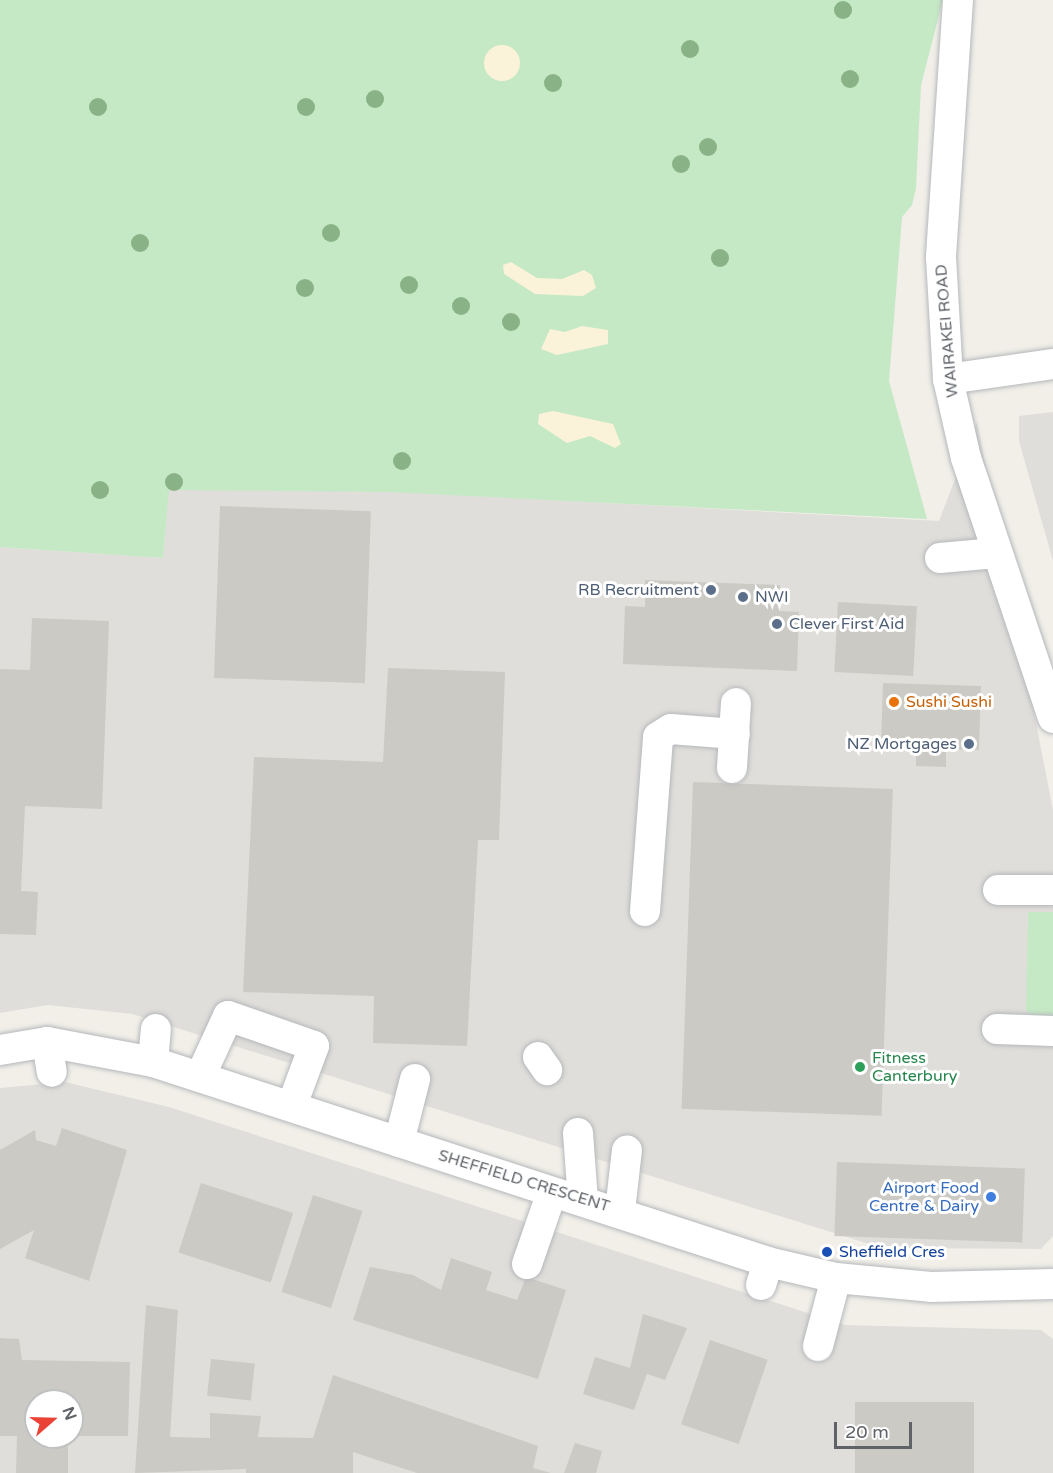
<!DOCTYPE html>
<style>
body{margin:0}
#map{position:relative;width:1053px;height:1473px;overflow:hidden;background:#f1efe8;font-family:"Varela Round",sans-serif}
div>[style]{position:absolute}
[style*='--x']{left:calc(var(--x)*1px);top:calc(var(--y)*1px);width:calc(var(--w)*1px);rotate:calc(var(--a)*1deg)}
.industrial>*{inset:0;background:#e0deda}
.green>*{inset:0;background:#c5e8c5}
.sand>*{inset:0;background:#fbf3d9}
.round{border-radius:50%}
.building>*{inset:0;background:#cccac5;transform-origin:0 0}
.roads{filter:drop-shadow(0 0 2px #b5b8bc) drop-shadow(0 0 2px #b5b8bc)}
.minor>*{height:30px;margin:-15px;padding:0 15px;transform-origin:15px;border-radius:15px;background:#fff}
.trees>*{width:18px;height:18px;margin:-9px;border-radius:50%;background:#89b387}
.dots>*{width:16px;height:16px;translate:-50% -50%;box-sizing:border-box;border:3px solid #fff;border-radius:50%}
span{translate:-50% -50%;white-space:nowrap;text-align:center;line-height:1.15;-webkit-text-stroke:6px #fff;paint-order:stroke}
.street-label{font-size:16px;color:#5f6368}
.service-label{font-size:16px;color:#4e5e75}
.right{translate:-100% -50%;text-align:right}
.left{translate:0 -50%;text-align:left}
.food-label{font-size:16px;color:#c56008}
.leisure-label{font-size:16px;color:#27864d}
.shop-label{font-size:16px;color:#366cbe}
.transit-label{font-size:16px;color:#164399}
.north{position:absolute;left:24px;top:1389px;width:60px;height:60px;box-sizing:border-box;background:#fff;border:2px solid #bfc1c3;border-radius:50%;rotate:70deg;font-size:16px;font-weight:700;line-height:24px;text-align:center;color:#5f6368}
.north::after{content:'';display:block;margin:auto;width:21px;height:27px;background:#ea4335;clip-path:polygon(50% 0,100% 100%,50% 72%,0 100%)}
.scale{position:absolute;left:834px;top:1422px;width:78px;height:27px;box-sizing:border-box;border:3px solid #5f6368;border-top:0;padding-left:8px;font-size:18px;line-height:21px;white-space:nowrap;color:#5f6368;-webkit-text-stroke:4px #fff;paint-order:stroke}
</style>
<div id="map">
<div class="industrial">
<i style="clip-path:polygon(1053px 412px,1053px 561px,1019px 441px,1019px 416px)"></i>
<i style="clip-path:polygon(977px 422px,1053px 810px,1053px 1236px,1041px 1249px,882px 1248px,132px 1014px,48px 1005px,0 1013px,0 547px,163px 558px,168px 489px,405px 492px,939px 521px)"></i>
<i style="clip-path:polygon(evenodd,65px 1082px,169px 1107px,845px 1325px,1041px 1330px,1053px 1339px,1053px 1473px,0 1473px,0 1088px,65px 1082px,36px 1401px,72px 1401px,72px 1437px,36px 1437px,36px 1401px)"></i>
</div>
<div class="green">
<i style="clip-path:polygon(0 0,943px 0,921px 85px,916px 188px,912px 205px,902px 217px,889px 381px,927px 519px,389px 492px,169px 490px,163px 558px,0 547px)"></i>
<i style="clip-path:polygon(1028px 912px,1053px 912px,1053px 1016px,1034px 1016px,1026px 1011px)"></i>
</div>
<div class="sand">
<i class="round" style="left:484px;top:45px;width:36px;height:36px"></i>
<i style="clip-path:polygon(511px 262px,537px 278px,562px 279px,584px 270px,592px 275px,596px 288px,583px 296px,535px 294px,504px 274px,503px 265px)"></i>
<i style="clip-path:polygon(582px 326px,608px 330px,608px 344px,557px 355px,541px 349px,550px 329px,565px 332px)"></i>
<i style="clip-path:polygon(553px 411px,613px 424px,621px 444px,615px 448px,590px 436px,567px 443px,538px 424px,539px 414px)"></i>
</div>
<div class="building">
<i style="left:220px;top:506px;width:151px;height:172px;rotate:2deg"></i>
<i style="clip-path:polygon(645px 580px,780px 585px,779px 611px,799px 612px,797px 671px,623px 664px,625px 606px,645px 607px)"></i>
<i style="left:838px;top:602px;width:79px;height:70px;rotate:3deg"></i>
<i style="clip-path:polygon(32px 618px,109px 621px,102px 809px,25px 806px,21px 891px,38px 892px,36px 935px,0 934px,0 669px,30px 670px)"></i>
<i style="clip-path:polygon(388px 668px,505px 672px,499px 840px,478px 840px,467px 1046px,373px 1043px,374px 996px,243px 992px,254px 757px,383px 762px)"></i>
<i style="clip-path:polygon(883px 683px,981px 686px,979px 750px,946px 749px,946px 767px,916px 766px,916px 748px,881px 747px)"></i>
<i style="left:693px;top:782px;width:200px;height:327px;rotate:2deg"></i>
<i style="clip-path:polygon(62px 1128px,127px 1150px,89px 1281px,25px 1258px,34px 1230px,0 1249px,0 1150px,35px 1130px,36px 1140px,56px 1146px)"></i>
<i style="left:837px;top:1162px;width:188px;height:74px;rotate:2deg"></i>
<i style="left:201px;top:1183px;width:97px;height:73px;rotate:18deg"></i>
<i style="left:313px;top:1195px;width:52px;height:102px;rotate:18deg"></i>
<i style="clip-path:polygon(451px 1258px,492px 1272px,486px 1290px,517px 1300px,526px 1277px,566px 1290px,538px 1379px,353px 1320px,370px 1267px,413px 1275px,441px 1290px)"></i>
<i style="clip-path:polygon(146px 1305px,178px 1310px,170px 1437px,210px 1438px,210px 1413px,261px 1416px,258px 1437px,313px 1438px,333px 1375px,538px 1446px,533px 1468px,551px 1473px,417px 1473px,353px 1452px,353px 1473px,246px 1473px,246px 1469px,135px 1473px)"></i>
<i style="clip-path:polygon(643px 1314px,687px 1328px,665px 1380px,647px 1374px,634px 1410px,583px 1394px,595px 1357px,630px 1368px)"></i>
<i style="clip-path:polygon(0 1338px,19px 1339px,22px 1360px,130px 1362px,128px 1436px,72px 1436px,72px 1401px,36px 1401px,36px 1437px,68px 1437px,68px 1473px,16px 1473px,17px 1436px,0 1436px)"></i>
<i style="left:710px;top:1340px;width:61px;height:89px;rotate:19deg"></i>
<i style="left:211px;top:1359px;width:44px;height:37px;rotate:6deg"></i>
<i style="left:855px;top:1402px;width:119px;height:71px"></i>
<i style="clip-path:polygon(575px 1443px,602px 1451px,596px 1473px,564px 1473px)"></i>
</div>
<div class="roads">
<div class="minor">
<i style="--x:958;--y:0;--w:258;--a:93.8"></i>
<i style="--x:941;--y:257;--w:122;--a:86.7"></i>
<i style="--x:948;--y:379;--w:81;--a:77.2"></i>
<i style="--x:966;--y:458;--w:274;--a:71.5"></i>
<i style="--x:948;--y:379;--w:106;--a:-8.1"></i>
<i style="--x:940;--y:558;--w:56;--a:-5.1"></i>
<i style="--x:732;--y:768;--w:65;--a:-86.5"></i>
<i style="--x:998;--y:890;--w:55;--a:0"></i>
<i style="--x:645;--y:911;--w:174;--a:-85.7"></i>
<i style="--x:658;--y:737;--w:15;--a:-32"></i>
<i style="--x:671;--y:729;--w:64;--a:4.5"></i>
<i style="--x:997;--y:1029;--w:56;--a:2"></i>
<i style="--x:47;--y:1042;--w:30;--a:81"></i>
<i style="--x:0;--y:1050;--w:48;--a:-9.7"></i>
<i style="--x:47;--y:1042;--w:108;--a:10.7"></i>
<i style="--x:153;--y:1062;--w:647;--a:18.01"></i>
<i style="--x:768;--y:1262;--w:70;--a:13.2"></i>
<i style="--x:836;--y:1278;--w:95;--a:5.4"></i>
<i style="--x:931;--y:1287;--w:122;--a:-1.4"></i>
<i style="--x:538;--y:1057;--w:16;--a:55"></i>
<i style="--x:153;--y:1062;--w:33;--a:-85"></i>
<i style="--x:200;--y:1077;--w:67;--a:-65.3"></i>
<i style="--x:228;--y:1016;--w:91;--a:19.2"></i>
<i style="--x:314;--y:1046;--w:63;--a:110.4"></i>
<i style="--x:578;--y:1133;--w:68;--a:85.8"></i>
<i style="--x:399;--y:1142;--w:65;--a:-75.7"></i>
<i style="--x:620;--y:1211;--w:61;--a:-83.5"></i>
<i style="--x:527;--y:1264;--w:76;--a:-70.9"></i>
<i style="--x:761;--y:1285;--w:24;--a:-73"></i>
<i style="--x:818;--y:1346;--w:70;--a:-75.2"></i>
</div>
</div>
<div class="trees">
<i style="left:843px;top:10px"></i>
<i style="left:690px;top:49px"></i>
<i style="left:850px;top:79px"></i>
<i style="left:553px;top:83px"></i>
<i style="left:375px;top:99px"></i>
<i style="left:98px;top:107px"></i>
<i style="left:306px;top:107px"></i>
<i style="left:708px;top:147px"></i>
<i style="left:681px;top:164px"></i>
<i style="left:331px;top:233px"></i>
<i style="left:140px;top:243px"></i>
<i style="left:720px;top:258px"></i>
<i style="left:409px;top:285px"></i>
<i style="left:305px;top:288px"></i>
<i style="left:461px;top:306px"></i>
<i style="left:511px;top:322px"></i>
<i style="left:402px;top:461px"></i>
<i style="left:174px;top:482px"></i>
<i style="left:100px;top:490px"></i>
</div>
<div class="dots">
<i style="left:711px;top:590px;background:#5c6f8a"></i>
<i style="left:743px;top:597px;background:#5c6f8a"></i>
<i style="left:777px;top:624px;background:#5c6f8a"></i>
<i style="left:894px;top:702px;background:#e8710a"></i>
<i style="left:969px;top:744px;background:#5c6f8a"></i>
<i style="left:860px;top:1067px;background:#2e9e5b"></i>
<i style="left:991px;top:1197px;background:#3f7fe0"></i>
<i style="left:827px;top:1252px;background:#1a4fb4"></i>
</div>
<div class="street-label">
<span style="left:947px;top:331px;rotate:-95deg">WAIRAKEI ROAD</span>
<span style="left:524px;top:1181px;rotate:17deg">SHEFFIELD CRESCENT</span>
</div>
<div class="service-label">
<span class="right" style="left:699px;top:590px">RB Recruitment</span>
<span class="left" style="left:755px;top:597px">NWI</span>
<span class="left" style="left:789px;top:624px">Clever First Aid</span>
<span class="right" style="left:957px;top:744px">NZ Mortgages</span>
</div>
<div class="food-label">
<span class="left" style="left:906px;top:702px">Sushi Sushi</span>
</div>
<div class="leisure-label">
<span class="left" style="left:872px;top:1067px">Fitness<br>Canterbury</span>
</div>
<div class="shop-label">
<span class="right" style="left:979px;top:1197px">Airport Food<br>Centre &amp; Dairy</span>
</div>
<div class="transit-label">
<span class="left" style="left:839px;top:1252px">Sheffield Cres</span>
</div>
<div class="north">N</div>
<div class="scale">20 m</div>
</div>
